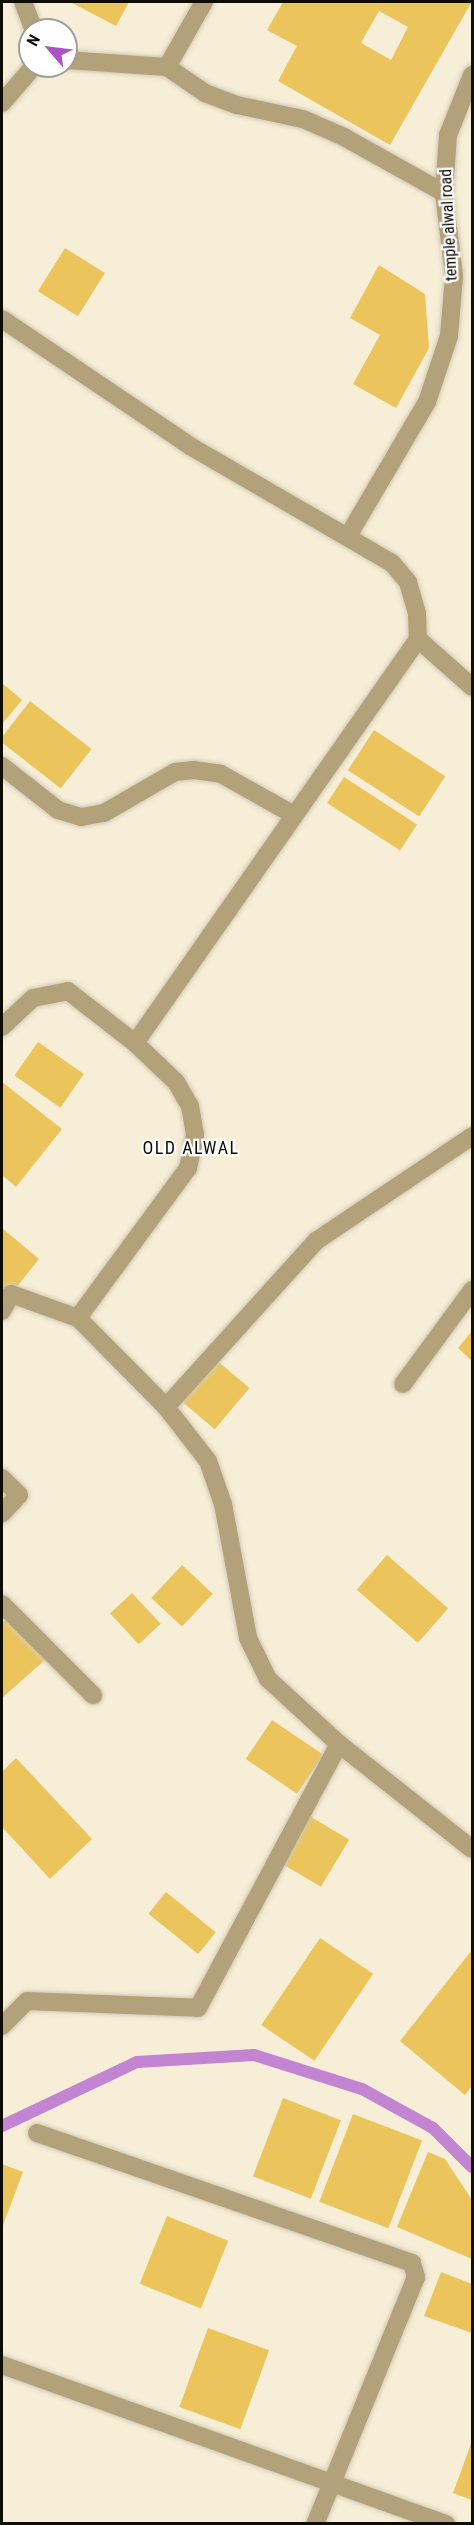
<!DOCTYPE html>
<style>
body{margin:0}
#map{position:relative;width:474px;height:2525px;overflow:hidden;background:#f7eed7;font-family:"Roboto Condensed",sans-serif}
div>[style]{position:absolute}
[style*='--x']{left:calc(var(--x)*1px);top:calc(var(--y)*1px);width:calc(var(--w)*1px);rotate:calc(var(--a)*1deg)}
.stream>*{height:12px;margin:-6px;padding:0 6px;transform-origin:6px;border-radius:6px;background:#c384d2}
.building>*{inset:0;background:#ebc45c;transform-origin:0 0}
.roads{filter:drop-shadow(0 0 2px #d2cab5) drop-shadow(0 0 2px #d2cab5)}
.street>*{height:18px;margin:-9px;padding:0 9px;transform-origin:9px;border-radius:9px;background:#b2a179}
span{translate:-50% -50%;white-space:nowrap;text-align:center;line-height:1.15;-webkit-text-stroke:4.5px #fff;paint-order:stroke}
.street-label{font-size:16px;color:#0f0c05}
.neighbourhood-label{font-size:18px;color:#0f0c05;letter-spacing:1.5px}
.frame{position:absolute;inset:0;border:3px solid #0f0c05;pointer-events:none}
.north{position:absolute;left:18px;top:18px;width:60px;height:60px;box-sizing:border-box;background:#fff;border:2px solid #9f9e9b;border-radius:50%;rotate:298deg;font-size:16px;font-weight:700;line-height:24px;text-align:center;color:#0f0c05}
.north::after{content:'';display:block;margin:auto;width:21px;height:27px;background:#ab54c1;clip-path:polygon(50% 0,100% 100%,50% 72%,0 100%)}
</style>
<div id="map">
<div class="stream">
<i style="--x:2;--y:2126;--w:149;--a:-25.4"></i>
<i style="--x:137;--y:2062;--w:117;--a:-3.4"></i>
<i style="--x:254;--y:2055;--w:113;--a:17.5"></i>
<i style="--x:362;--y:2089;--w:81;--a:28.8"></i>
<i style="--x:433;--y:2128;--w:55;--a:45"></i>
</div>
<div class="building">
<i style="clip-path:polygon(70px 2px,129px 2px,116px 26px)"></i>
<i style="clip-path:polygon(evenodd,283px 2px,469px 2px,471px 3px,390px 145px,278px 81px,297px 46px,267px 30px,283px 2px,379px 11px,408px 27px,391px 60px,361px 43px,379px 11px)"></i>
<i style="left:65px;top:248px;width:47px;height:51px;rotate:32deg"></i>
<i style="clip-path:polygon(379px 265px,425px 294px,429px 348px,396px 408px,353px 384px,380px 335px,350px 318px)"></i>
<i style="clip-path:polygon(2px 683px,22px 700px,2px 724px)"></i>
<i style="left:30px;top:701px;width:78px;height:50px;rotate:38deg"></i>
<i style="left:374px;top:730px;width:85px;height:48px;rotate:33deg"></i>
<i style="left:344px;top:777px;width:87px;height:31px;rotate:33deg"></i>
<i style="left:38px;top:1042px;width:56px;height:41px;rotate:35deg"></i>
<i style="clip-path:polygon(2px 1082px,62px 1129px,16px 1187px,2px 1175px)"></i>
<i style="clip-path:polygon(2px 1228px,39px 1259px,2px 1305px)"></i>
<i style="clip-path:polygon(472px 1331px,472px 1361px,458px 1348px)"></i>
<i style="left:215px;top:1359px;width:45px;height:54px;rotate:40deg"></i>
<i style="left:387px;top:1555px;width:81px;height:46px;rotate:41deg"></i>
<i style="left:182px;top:1565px;width:42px;height:45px;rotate:43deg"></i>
<i style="left:132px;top:1593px;width:42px;height:30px;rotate:47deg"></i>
<i style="clip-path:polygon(9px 1616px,46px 1659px,2px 1698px,2px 1623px)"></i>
<i style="left:272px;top:1720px;width:62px;height:47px;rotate:34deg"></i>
<i style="clip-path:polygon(16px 1758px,92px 1839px,50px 1879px,2px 1827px,2px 1772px)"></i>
<i style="left:308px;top:1815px;width:48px;height:55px;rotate:31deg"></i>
<i style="left:166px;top:1892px;width:64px;height:28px;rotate:39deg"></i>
<i style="left:320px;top:1938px;width:64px;height:105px;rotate:34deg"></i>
<i style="clip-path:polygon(472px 1950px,472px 2086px,465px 2095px,400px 2041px)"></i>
<i style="left:283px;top:2098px;width:62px;height:84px;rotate:21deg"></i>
<i style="left:353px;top:2114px;width:74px;height:94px;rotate:21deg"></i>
<i style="clip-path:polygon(428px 2152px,445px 2159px,472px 2200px,472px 2259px,397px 2227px)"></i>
<i style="clip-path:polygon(2px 2164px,23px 2172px,2px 2228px)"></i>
<i style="left:167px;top:2216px;width:66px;height:73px;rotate:22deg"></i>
<i style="clip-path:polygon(441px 2272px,472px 2284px,472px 2333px,424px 2316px)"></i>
<i style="left:208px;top:2328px;width:65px;height:84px;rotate:20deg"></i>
<i style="clip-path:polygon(472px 2441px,472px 2500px,453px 2493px)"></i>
</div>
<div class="roads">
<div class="street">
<i style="--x:23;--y:2;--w:30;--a:69"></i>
<i style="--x:66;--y:60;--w:101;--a:4"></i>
<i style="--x:167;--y:67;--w:46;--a:34.4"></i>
<i style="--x:205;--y:93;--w:34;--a:21"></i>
<i style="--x:237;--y:105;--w:67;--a:12"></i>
<i style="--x:303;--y:119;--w:45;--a:23.7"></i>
<i style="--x:344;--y:137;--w:115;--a:29.2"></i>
<i style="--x:167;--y:67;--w:75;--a:-60.4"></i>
<i style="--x:2;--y:103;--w:49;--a:-49.1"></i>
<i style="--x:2;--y:319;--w:227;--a:34"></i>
<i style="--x:190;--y:446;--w:233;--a:30.1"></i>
<i style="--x:392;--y:563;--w:25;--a:50"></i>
<i style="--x:408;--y:582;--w:33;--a:74"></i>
<i style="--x:417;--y:614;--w:25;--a:88"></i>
<i style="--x:418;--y:639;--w:493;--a:125"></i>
<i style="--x:348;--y:536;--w:156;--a:-59.5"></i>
<i style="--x:427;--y:402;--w:70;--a:-71.6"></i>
<i style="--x:449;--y:336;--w:60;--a:-85.2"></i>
<i style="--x:454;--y:276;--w:84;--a:-96.9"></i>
<i style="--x:444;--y:193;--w:58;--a:-86.1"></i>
<i style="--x:448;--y:135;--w:65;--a:-68.2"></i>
<i style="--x:418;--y:639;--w:72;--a:41.6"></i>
<i style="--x:2;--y:766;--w:71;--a:38.2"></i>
<i style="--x:58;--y:810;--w:24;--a:17"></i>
<i style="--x:81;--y:817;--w:23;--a:-10"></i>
<i style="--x:104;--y:813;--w:82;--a:-30"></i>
<i style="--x:175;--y:772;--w:19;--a:-6"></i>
<i style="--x:194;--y:770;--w:27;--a:8"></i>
<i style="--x:221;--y:774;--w:84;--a:29.3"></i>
<i style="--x:2;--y:1027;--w:42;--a:-43.1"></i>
<i style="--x:33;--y:998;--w:36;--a:-11"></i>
<i style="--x:68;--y:991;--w:85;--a:37.8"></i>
<i style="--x:135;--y:1043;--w:57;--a:43.6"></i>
<i style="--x:176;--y:1082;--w:28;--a:60"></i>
<i style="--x:190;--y:1106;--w:29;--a:80"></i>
<i style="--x:195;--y:1135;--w:34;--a:102"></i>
<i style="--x:188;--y:1168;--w:186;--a:126.3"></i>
<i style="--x:78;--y:1318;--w:125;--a:45.3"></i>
<i style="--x:166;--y:1407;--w:68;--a:52.1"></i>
<i style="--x:208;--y:1461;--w:46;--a:70.8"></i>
<i style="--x:223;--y:1504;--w:136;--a:79.4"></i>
<i style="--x:248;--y:1638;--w:46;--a:64"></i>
<i style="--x:268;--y:1679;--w:96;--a:42.5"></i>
<i style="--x:339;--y:1744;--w:169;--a:38.3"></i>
<i style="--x:2;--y:1311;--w:19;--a:-62"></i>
<i style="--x:11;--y:1294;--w:71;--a:19.7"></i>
<i style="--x:403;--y:1384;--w:117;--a:-53.7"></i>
<i style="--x:166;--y:1407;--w:224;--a:-47.9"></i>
<i style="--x:316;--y:1241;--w:188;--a:-33.9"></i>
<i style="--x:2;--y:1478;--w:24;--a:45"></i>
<i style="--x:19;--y:1495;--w:25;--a:133"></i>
<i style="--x:2;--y:1604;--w:129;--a:45"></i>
<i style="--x:2;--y:2026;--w:35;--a:-45"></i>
<i style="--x:27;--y:2001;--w:171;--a:2.3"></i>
<i style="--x:198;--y:2008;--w:299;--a:-61.9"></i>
<i style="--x:37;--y:2133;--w:397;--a:19.1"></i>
<i style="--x:412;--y:2263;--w:15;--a:74"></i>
<i style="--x:416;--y:2277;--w:267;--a:112.2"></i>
<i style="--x:2;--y:2365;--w:472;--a:19.7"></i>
</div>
</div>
<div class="street-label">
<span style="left:449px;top:225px;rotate:-93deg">temple alwal road</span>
</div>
<div class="neighbourhood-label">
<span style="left:191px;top:1148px">OLD ALWAL</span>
</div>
<div class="frame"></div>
<div class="north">N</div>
</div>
